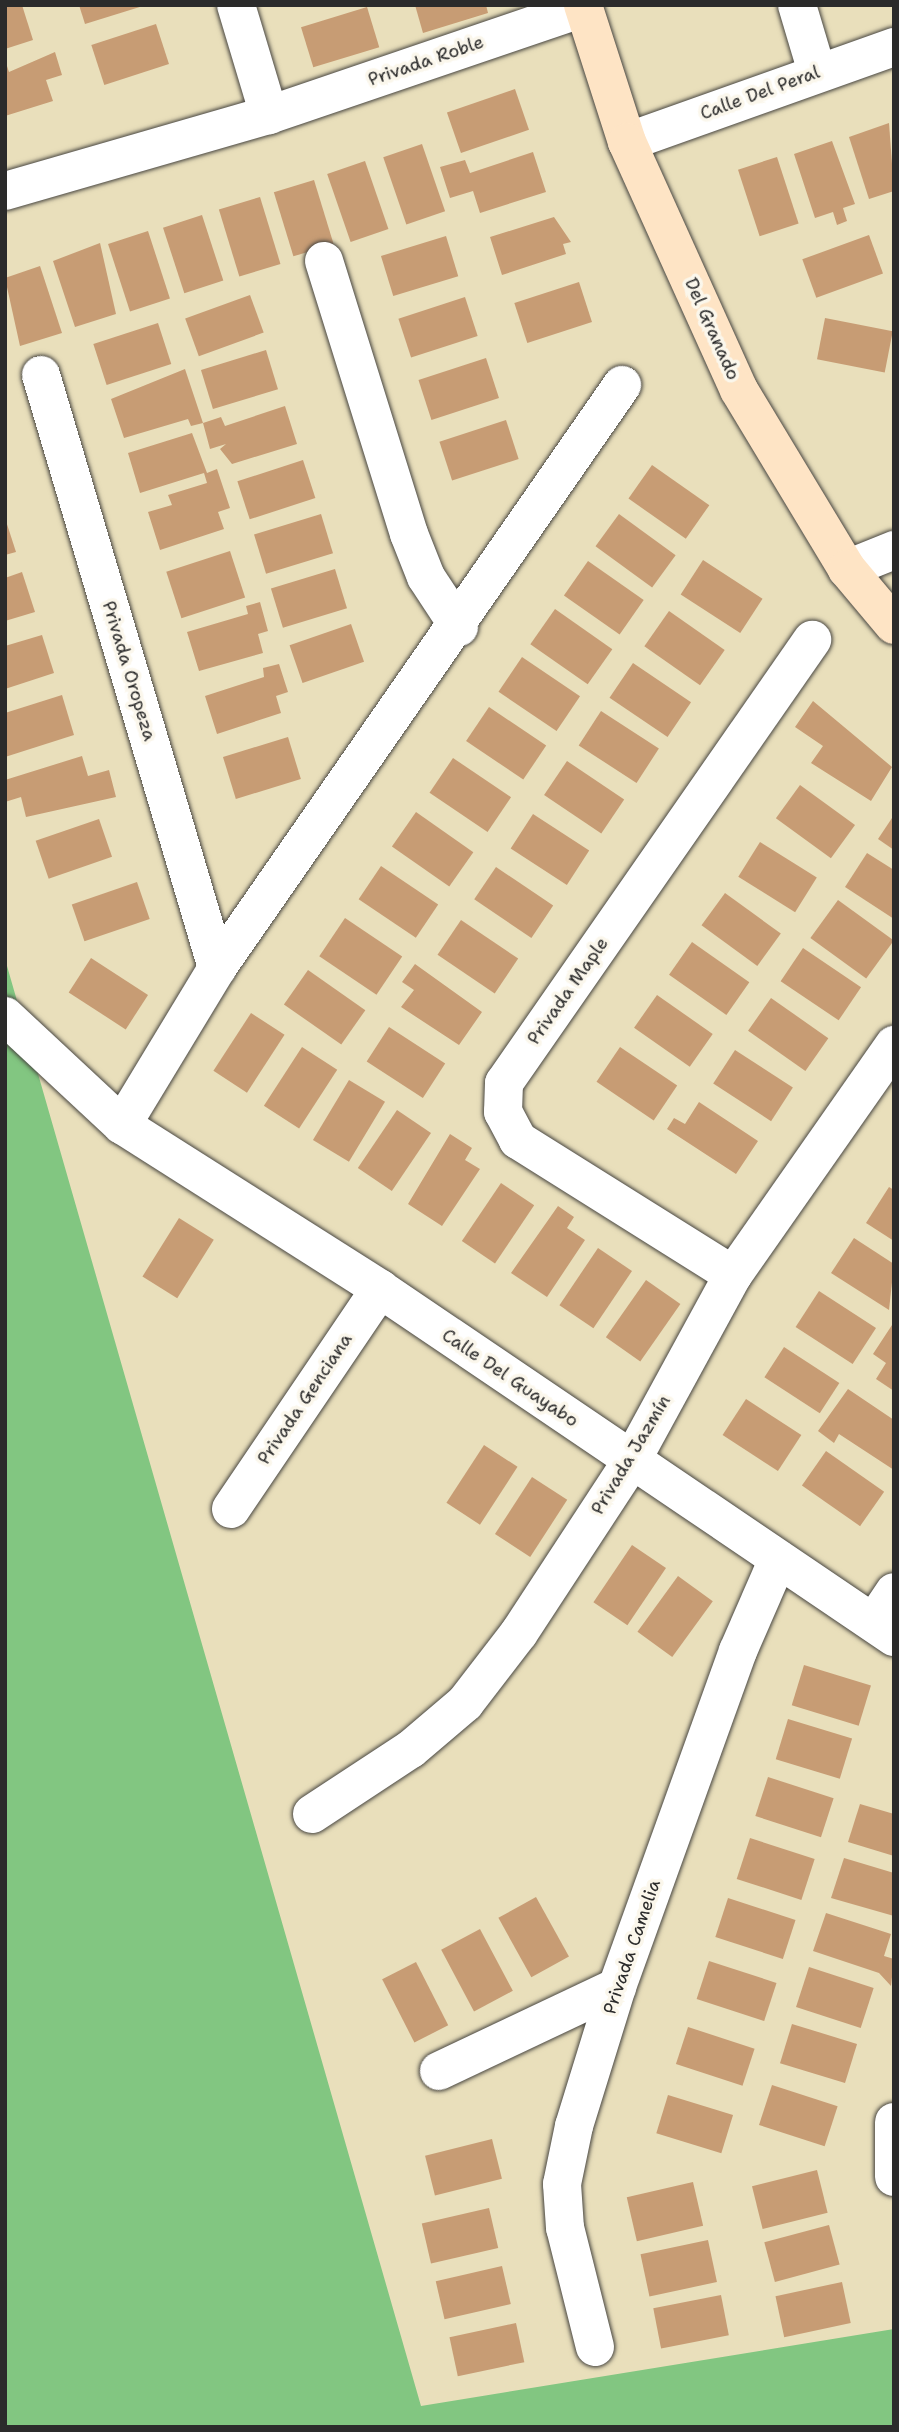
<!DOCTYPE html>
<meta charset="utf-8">
<style>
body{margin:0}
#map{position:relative;width:899px;height:2432px;overflow:hidden;background:#e9dfbb;font-family:"Shantell Sans",sans-serif}
div>[style]{position:absolute}
[style*='--x']{left:calc(var(--x)*1px);top:calc(var(--y)*1px);width:calc(var(--w)*1px);rotate:calc(var(--a)*1deg)}
.green>*{inset:0;background:#82c681}
.building>*{inset:0;background:#c79c74;transform-origin:0 0}
.roads{filter:drop-shadow(0 0 2px #484641) drop-shadow(0 0 2px #484641)}
.minor>*{height:38px;margin:-19px;padding:0 19px;transform-origin:19px;border-radius:19px;background:#fff}
.tertiary>*{height:38px;margin:-19px;padding:0 19px;transform-origin:19px;border-radius:19px;background:#fff}
.secondary>*{height:38px;margin:-19px;padding:0 19px;transform-origin:19px;border-radius:19px;background:#fee4c5}
span{translate:-50% -50%;white-space:nowrap;text-align:center;line-height:1.15;-webkit-text-stroke:7px #fbf7ec;paint-order:stroke}
.street-label{font-size:18px;color:#2b2b2b}
.frame{position:absolute;inset:0;border:7px solid #2b2b2b;pointer-events:none}
</style>
<div id="map">
<div class="green">
<i style="clip-path:polygon(5px 959px,421px 2406px,894px 2329px,894px 2427px,5px 2427px)"></i>
</div>
<div class="building">
<i style="clip-path:polygon(22px 5px,33px 40px,5px 49px,5px 6px)"></i>
<i style="clip-path:polygon(79px 5px,142px 5px,143px 6px,85px 24px)"></i>
<i style="clip-path:polygon(415px 5px,486px 5px,488px 13px,423px 33px)"></i>
<i style="left:367px;top:7px;width:42px;height:69px;rotate:73deg"></i>
<i style="left:156px;top:24px;width:42px;height:68px;rotate:72deg"></i>
<i style="clip-path:polygon(55px 52px,62px 75px,46px 80px,53px 101px,5px 116px,5px 60px,9px 72px)"></i>
<i style="left:515px;top:89px;width:43px;height:72px;rotate:71deg"></i>
<i style="clip-path:polygon(889px 123px,894px 191px,869px 199px,849px 137px)"></i>
<i style="clip-path:polygon(832px 141px,855px 204px,843px 208px,847px 221px,837px 225px,833px 212px,815px 218px,794px 154px)"></i>
<i style="left:422px;top:144px;width:71px;height:41px;rotate:71deg"></i>
<i style="clip-path:polygon(533px 152px,546px 192px,480px 213px,473px 191px,450px 198px,440px 167px,465px 160px,470px 173px)"></i>
<i style="left:777px;top:157px;width:70px;height:41px;rotate:72deg"></i>
<i style="left:365px;top:161px;width:72px;height:40px;rotate:71deg"></i>
<i style="left:314px;top:180px;width:67px;height:42px;rotate:73deg"></i>
<i style="left:260px;top:197px;width:70px;height:43px;rotate:73deg"></i>
<i style="left:202px;top:215px;width:69px;height:41px;rotate:72deg"></i>
<i style="clip-path:polygon(554px 217px,571px 242px,563px 244px,566px 254px,502px 275px,490px 237px)"></i>
<i style="left:148px;top:231px;width:71px;height:42px;rotate:72deg"></i>
<i style="left:869px;top:235px;width:41px;height:71px;rotate:70deg"></i>
<i style="left:446px;top:236px;width:42px;height:68px;rotate:73deg"></i>
<i style="clip-path:polygon(100px 243px,116px 314px,75px 327px,53px 261px)"></i>
<i style="clip-path:polygon(40px 266px,62px 333px,20px 346px,5px 278px)"></i>
<i style="left:579px;top:282px;width:42px;height:68px;rotate:72deg"></i>
<i style="left:250px;top:295px;width:40px;height:69px;rotate:70deg"></i>
<i style="left:465px;top:297px;width:41px;height:70px;rotate:72deg"></i>
<i style="left:825px;top:318px;width:69px;height:42px;rotate:11deg"></i>
<i style="left:158px;top:323px;width:43px;height:68px;rotate:72deg"></i>
<i style="left:266px;top:350px;width:41px;height:68px;rotate:73deg"></i>
<i style="left:486px;top:358px;width:42px;height:71px;rotate:72deg"></i>
<i style="clip-path:polygon(185px 369px,203px 423px,191px 426px,188px 419px,124px 438px,111px 399px)"></i>
<i style="clip-path:polygon(285px 406px,297px 444px,232px 464px,220px 449px,226px 444px,210px 449px,203px 423px,221px 417px,225px 426px)"></i>
<i style="left:506px;top:420px;width:41px;height:70px;rotate:72deg"></i>
<i style="clip-path:polygon(192px 433px,207px 473px,217px 469px,230px 508px,218px 512px,224px 529px,160px 550px,148px 512px,172px 505px,168px 495px,207px 483px,204px 473px,140px 493px,128px 453px)"></i>
<i style="left:303px;top:460px;width:40px;height:69px;rotate:72deg"></i>
<i style="left:652px;top:465px;width:70px;height:41px;rotate:35deg"></i>
<i style="left:321px;top:514px;width:41px;height:70px;rotate:73deg"></i>
<i style="left:619px;top:514px;width:70px;height:40px;rotate:36deg"></i>
<i style="clip-path:polygon(5px 518px,16px 552px,5px 555px)"></i>
<i style="left:230px;top:551px;width:49px;height:67px;rotate:72deg"></i>
<i style="left:703px;top:560px;width:71px;height:41px;rotate:33deg"></i>
<i style="left:588px;top:561px;width:68px;height:42px;rotate:35deg"></i>
<i style="left:335px;top:569px;width:41px;height:67px;rotate:73deg"></i>
<i style="clip-path:polygon(22px 572px,35px 612px,5px 621px,5px 578px)"></i>
<i style="clip-path:polygon(260px 602px,268px 631px,258px 634px,263px 653px,199px 671px,187px 632px,248px 614px,246px 606px)"></i>
<i style="left:555px;top:609px;width:70px;height:43px;rotate:35deg"></i>
<i style="left:669px;top:611px;width:68px;height:43px;rotate:35deg"></i>
<i style="left:351px;top:624px;width:40px;height:65px;rotate:71deg"></i>
<i style="clip-path:polygon(42px 635px,54px 673px,5px 689px,5px 646px)"></i>
<i style="left:522px;top:657px;width:70px;height:42px;rotate:34deg"></i>
<i style="left:633px;top:663px;width:70px;height:42px;rotate:34deg"></i>
<i style="clip-path:polygon(279px 664px,288px 692px,276px 696px,281px 713px,217px 734px,205px 696px,264px 677px,263px 668px)"></i>
<i style="clip-path:polygon(62px 695px,74px 735px,5px 757px,5px 713px)"></i>
<i style="clip-path:polygon(813px 701px,892px 767px,871px 801px,811px 763px,823px 746px,795px 727px)"></i>
<i style="left:489px;top:707px;width:69px;height:41px;rotate:34deg"></i>
<i style="left:601px;top:711px;width:69px;height:41px;rotate:33deg"></i>
<i style="left:288px;top:737px;width:44px;height:68px;rotate:73deg"></i>
<i style="clip-path:polygon(82px 756px,88px 776px,109px 770px,116px 797px,26px 817px,21px 797px,5px 802px,5px 780px)"></i>
<i style="left:453px;top:758px;width:70px;height:42px;rotate:34deg"></i>
<i style="left:567px;top:761px;width:69px;height:41px;rotate:34deg"></i>
<i style="left:800px;top:785px;width:68px;height:41px;rotate:36deg"></i>
<i style="left:416px;top:812px;width:70px;height:42px;rotate:35deg"></i>
<i style="left:533px;top:814px;width:67px;height:41px;rotate:33deg"></i>
<i style="clip-path:polygon(894px 815px,894px 850px,878px 839px)"></i>
<i style="left:99px;top:819px;width:40px;height:67px;rotate:71deg"></i>
<i style="left:760px;top:842px;width:67px;height:41px;rotate:32deg"></i>
<i style="clip-path:polygon(867px 853px,894px 870px,894px 919px,845px 887px)"></i>
<i style="left:381px;top:866px;width:69px;height:40px;rotate:34deg"></i>
<i style="left:496px;top:867px;width:69px;height:39px;rotate:34deg"></i>
<i style="left:137px;top:882px;width:39px;height:69px;rotate:71deg"></i>
<i style="left:725px;top:893px;width:69px;height:40px;rotate:36deg"></i>
<i style="left:838px;top:900px;width:69px;height:47px;rotate:36deg"></i>
<i style="left:345px;top:918px;width:69px;height:46px;rotate:34deg"></i>
<i style="left:461px;top:920px;width:69px;height:42px;rotate:34deg"></i>
<i style="left:692px;top:942px;width:70px;height:40px;rotate:35deg"></i>
<i style="left:803px;top:948px;width:70px;height:40px;rotate:34deg"></i>
<i style="left:91px;top:958px;width:68px;height:41px;rotate:33deg"></i>
<i style="clip-path:polygon(415px 964px,482px 1012px,459px 1045px,401px 1007px,414px 990px,402px 982px)"></i>
<i style="left:308px;top:970px;width:70px;height:42px;rotate:35deg"></i>
<i style="left:657px;top:995px;width:68px;height:40px;rotate:35deg"></i>
<i style="left:771px;top:998px;width:70px;height:40px;rotate:35deg"></i>
<i style="left:251px;top:1013px;width:40px;height:69px;rotate:33deg"></i>
<i style="left:389px;top:1027px;width:67px;height:41px;rotate:33deg"></i>
<i style="left:302px;top:1047px;width:42px;height:70px;rotate:33deg"></i>
<i style="left:620px;top:1047px;width:69px;height:42px;rotate:34deg"></i>
<i style="left:735px;top:1050px;width:69px;height:40px;rotate:33deg"></i>
<i style="left:349px;top:1080px;width:42px;height:70px;rotate:31deg"></i>
<i style="clip-path:polygon(699px 1102px,758px 1141px,736px 1174px,667px 1129px,674px 1118px,685px 1124px)"></i>
<i style="left:397px;top:1110px;width:41px;height:70px;rotate:34deg"></i>
<i style="clip-path:polygon(450px 1134px,472px 1148px,465px 1160px,480px 1169px,442px 1226px,408px 1204px)"></i>
<i style="left:501px;top:1183px;width:40px;height:70px;rotate:34deg"></i>
<i style="clip-path:polygon(889px 1187px,894px 1190px,894px 1241px,866px 1223px)"></i>
<i style="clip-path:polygon(558px 1206px,574px 1217px,567px 1228px,585px 1240px,547px 1297px,511px 1273px)"></i>
<i style="left:179px;top:1218px;width:41px;height:69px;rotate:32deg"></i>
<i style="clip-path:polygon(854px 1238px,894px 1264px,889px 1310px,831px 1273px)"></i>
<i style="left:598px;top:1248px;width:41px;height:69px;rotate:34deg"></i>
<i style="left:646px;top:1280px;width:42px;height:70px;rotate:35deg"></i>
<i style="left:819px;top:1291px;width:68px;height:43px;rotate:33deg"></i>
<i style="clip-path:polygon(892px 1325px,894px 1326px,894px 1391px,876px 1379px,886px 1363px,873px 1354px)"></i>
<i style="left:784px;top:1347px;width:66px;height:36px;rotate:33deg"></i>
<i style="clip-path:polygon(848px 1389px,894px 1420px,894px 1470px,839px 1434px,834px 1443px,818px 1431px)"></i>
<i style="left:746px;top:1399px;width:66px;height:43px;rotate:33deg"></i>
<i style="left:484px;top:1445px;width:40px;height:69px;rotate:33deg"></i>
<i style="left:826px;top:1451px;width:71px;height:42px;rotate:35deg"></i>
<i style="left:532px;top:1477px;width:42px;height:68px;rotate:33deg"></i>
<i style="left:632px;top:1545px;width:41px;height:69px;rotate:34deg"></i>
<i style="left:678px;top:1576px;width:43px;height:69px;rotate:36deg"></i>
<i style="left:804px;top:1665px;width:70px;height:42px;rotate:17deg"></i>
<i style="left:788px;top:1719px;width:67px;height:42px;rotate:17deg"></i>
<i style="left:768px;top:1777px;width:69px;height:41px;rotate:18deg"></i>
<i style="clip-path:polygon(860px 1804px,894px 1814px,894px 1856px,848px 1842px)"></i>
<i style="left:750px;top:1838px;width:68px;height:43px;rotate:18deg"></i>
<i style="clip-path:polygon(844px 1858px,894px 1873px,894px 1916px,831px 1898px)"></i>
<i style="left:536px;top:1897px;width:68px;height:43px;rotate:61deg"></i>
<i style="left:728px;top:1898px;width:71px;height:41px;rotate:18deg"></i>
<i style="clip-path:polygon(826px 1913px,891px 1934px,884px 1956px,894px 1959px,891px 1986px,879px 1973px,813px 1951px)"></i>
<i style="left:480px;top:1929px;width:70px;height:44px;rotate:62deg"></i>
<i style="left:709px;top:1961px;width:71px;height:40px;rotate:18deg"></i>
<i style="left:416px;top:1962px;width:71px;height:38px;rotate:63deg"></i>
<i style="left:809px;top:1967px;width:68px;height:42px;rotate:18deg"></i>
<i style="left:792px;top:2024px;width:68px;height:41px;rotate:17deg"></i>
<i style="left:688px;top:2027px;width:70px;height:39px;rotate:18deg"></i>
<i style="left:772px;top:2085px;width:69px;height:42px;rotate:18deg"></i>
<i style="left:668px;top:2095px;width:68px;height:40px;rotate:17deg"></i>
<i style="left:492px;top:2139px;width:41px;height:69px;rotate:76deg"></i>
<i style="left:817px;top:2170px;width:44px;height:67px;rotate:76deg"></i>
<i style="left:693px;top:2182px;width:45px;height:68px;rotate:77deg"></i>
<i style="left:489px;top:2208px;width:41px;height:69px;rotate:77deg"></i>
<i style="left:829px;top:2225px;width:41px;height:67px;rotate:75deg"></i>
<i style="left:708px;top:2240px;width:43px;height:69px;rotate:78deg"></i>
<i style="left:502px;top:2266px;width:39px;height:68px;rotate:77deg"></i>
<i style="left:842px;top:2282px;width:42px;height:68px;rotate:78deg"></i>
<i style="left:721px;top:2295px;width:41px;height:69px;rotate:79deg"></i>
<i style="left:516px;top:2323px;width:40px;height:68px;rotate:78deg"></i>
</div>
<div class="roads">
<div class="minor">
<i style="--x:236;--y:5;--w:115;--a:73.3"></i>
<i style="--x:797;--y:5;--w:70;--a:73.4"></i>
<i style="--x:5;--y:191;--w:275;--a:-16.1"></i>
<i style="--x:269;--y:115;--w:333;--a:-18.8"></i>
<i style="--x:324;--y:261;--w:286;--a:72.7"></i>
<i style="--x:409;--y:534;--w:46;--a:68.4"></i>
<i style="--x:426;--y:577;--w:60;--a:56.6"></i>
<i style="--x:41;--y:375;--w:619;--a:73.47"></i>
<i style="--x:847;--y:569;--w:51;--a:-22"></i>
<i style="--x:5;--y:1016;--w:160;--a:43"></i>
<i style="--x:122;--y:1125;--w:306;--a:32.4"></i>
<i style="--x:380;--y:1289;--w:621;--a:34.1"></i>
<i style="--x:122;--y:1125;--w:184;--a:-58.8"></i>
<i style="--x:217;--y:968;--w:710;--a:-55.21"></i>
<i style="--x:733;--y:1275;--w:254;--a:-147.9"></i>
<i style="--x:518;--y:1140;--w:32;--a:-118"></i>
<i style="--x:503;--y:1112;--w:29;--a:-88"></i>
<i style="--x:504;--y:1083;--w:540;--a:-55.19"></i>
<i style="--x:231;--y:1509;--w:266;--a:-55.9"></i>
<i style="--x:874;--y:1622;--w:36;--a:-56"></i>
<i style="--x:312;--y:1814;--w:118;--a:-33.3"></i>
<i style="--x:411;--y:1749;--w:71;--a:-40.4"></i>
<i style="--x:465;--y:1703;--w:88;--a:-52.4"></i>
<i style="--x:519;--y:1633;--w:207;--a:-56.8"></i>
<i style="--x:632;--y:1460;--w:211;--a:-61.4"></i>
<i style="--x:733;--y:1275;--w:281;--a:-55"></i>
<i style="--x:439;--y:2071;--w:197;--a:-25.3"></i>
<i style="--x:894;--y:2122;--w:55;--a:90"></i>
<i style="--x:595;--y:2347;--w:123;--a:-104.1"></i>
<i style="--x:565;--y:2228;--w:44;--a:-93.9"></i>
<i style="--x:562;--y:2184;--w:59;--a:-78.3"></i>
<i style="--x:574;--y:2126;--w:145;--a:-72.8"></i>
<i style="--x:617;--y:1987;--w:357;--a:-70.2"></i>
<i style="--x:738;--y:1651;--w:100;--a:-66.5"></i>
</div>
<div class="tertiary">
<i style="--x:627;--y:142;--w:283;--a:-19.6"></i>
</div>
<div class="secondary">
<i style="--x:583;--y:5;--w:144;--a:72.2"></i>
<i style="--x:627;--y:142;--w:272;--a:65.7"></i>
<i style="--x:739;--y:390;--w:209;--a:58.9"></i>
<i style="--x:847;--y:569;--w:73;--a:50"></i>
</div>
</div>
<div class="street-label">
<span style="left:426px;top:61px;rotate:-19deg">Privada Roble</span>
<span style="left:760px;top:93px;rotate:-20deg">Calle Del Peral</span>
<span style="left:712px;top:329px;rotate:66deg">Del Granado</span>
<span style="left:129px;top:671px;rotate:73deg">Privada Oropeza</span>
<span style="left:568px;top:991px;rotate:-55deg">Privada Maple</span>
<span style="left:510px;top:1378px;rotate:34deg">Calle Del Guayabo</span>
<span style="left:305px;top:1399px;rotate:-56deg">Privada Genciana</span>
<span style="left:631px;top:1455px;rotate:-59deg">Privada Jazmín</span>
<span style="left:632px;top:1947px;rotate:-71deg">Privada Camelia</span>
</div>
<div class="frame"></div>
</div>
